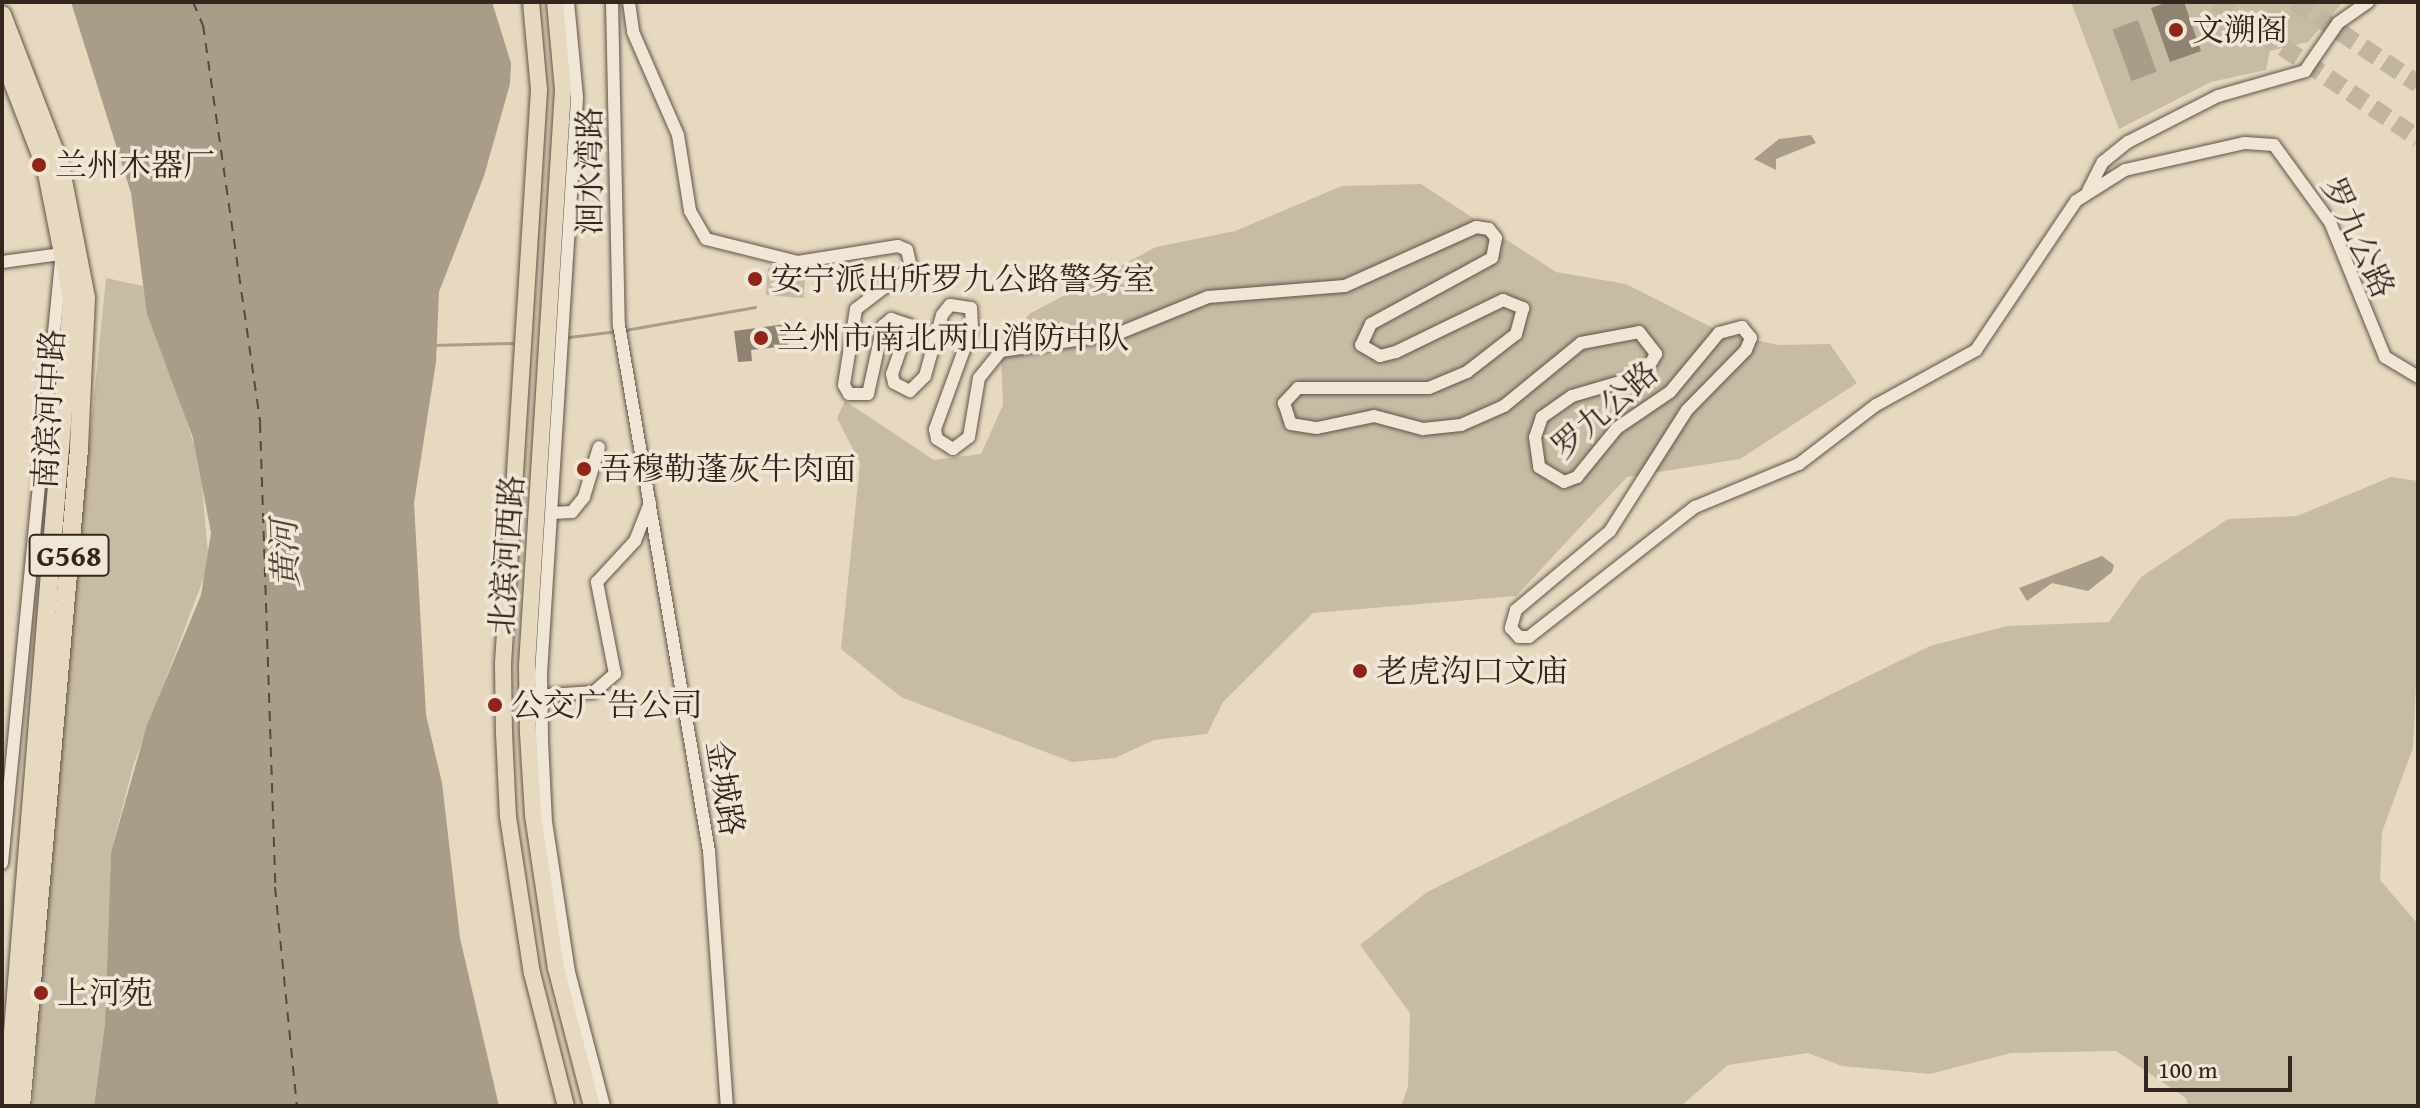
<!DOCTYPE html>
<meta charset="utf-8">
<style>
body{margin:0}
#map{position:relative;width:2420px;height:1108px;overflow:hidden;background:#e6d9c0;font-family:"Gentium Book Plus","Noto Serif SC",serif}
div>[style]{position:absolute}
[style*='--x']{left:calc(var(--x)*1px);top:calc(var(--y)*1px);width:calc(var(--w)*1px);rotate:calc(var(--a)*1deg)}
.green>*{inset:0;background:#c8bba4;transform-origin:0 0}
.water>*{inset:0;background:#a99c89;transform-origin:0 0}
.stream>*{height:3px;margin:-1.5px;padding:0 1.5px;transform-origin:1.5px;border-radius:1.5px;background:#a99c89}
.ferry>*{height:2px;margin-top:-1px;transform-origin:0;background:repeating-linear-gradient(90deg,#56493d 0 10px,transparent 0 18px)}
.building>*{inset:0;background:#908372}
.highway-tunnel>*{height:18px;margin-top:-9px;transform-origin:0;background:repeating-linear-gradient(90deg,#c2b59f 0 18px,transparent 0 27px)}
.roads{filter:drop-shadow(0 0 2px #605346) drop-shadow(0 0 2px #605346)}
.minor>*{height:12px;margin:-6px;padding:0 6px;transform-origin:6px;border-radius:6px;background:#efe6d6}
.major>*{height:16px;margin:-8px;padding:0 8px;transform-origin:8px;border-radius:8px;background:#e6d9c0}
.highway>*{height:18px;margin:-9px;padding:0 9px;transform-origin:9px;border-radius:9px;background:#e6d9c0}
.dots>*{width:22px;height:22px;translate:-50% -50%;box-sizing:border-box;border:4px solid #efe6d6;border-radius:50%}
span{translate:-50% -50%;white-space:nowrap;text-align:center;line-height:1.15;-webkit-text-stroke:7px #efe6d6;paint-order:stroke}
.shield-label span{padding:2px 6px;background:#efe6d6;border:2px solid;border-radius:6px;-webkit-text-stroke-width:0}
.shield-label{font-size:30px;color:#33261d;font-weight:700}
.poi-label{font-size:32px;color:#33261d}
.left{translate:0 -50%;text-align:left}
.street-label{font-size:32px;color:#33261d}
.water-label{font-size:34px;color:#56493d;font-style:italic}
.frame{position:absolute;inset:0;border:4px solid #33261d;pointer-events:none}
.scale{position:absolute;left:2144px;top:1056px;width:148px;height:36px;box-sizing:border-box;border:4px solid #33261d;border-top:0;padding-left:10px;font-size:24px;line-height:28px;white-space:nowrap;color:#33261d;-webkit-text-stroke:6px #efe6d6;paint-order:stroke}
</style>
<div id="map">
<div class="green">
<i style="clip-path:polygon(2071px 2px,2343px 2px,2308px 42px,2270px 51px,2266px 70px,2211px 82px,2119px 129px)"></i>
<i style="clip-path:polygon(1421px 184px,1556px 272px,1626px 284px,1725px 334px,1779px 345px,1830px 344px,1857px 383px,1740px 459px,1627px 477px,1516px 596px,1313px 613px,1223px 702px,1207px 734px,1154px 740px,1115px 758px,1072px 762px,901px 697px,841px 649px,860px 463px,837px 418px,845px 401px,934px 460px,981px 454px,1003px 405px,1001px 354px,1029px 314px,1156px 247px,1235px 231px,1342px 186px)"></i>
<i style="left:768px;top:268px;width:38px;height:27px;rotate:5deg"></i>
<i style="clip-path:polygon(106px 278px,143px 286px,200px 463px,209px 564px,134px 763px,111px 852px,105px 1024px,94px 1106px,33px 1106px,46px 872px)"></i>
<i style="clip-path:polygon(2391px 477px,2418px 481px,2418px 639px,2413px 748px,2382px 832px,2380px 880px,2418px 924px,2418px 1106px,2188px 1106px,2186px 1098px,2116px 1051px,2011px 1053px,1930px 1074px,1842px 1066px,1808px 1053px,1728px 1065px,1681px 1106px,1401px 1106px,1408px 1087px,1410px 1013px,1360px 945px,1427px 892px,1930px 646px,2007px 626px,2109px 622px,2141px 577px,2228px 519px,2297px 516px)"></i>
</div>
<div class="water">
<i style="clip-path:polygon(71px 2px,492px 2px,511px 63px,510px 84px,484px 176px,439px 292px,436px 362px,414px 503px,426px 715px,442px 783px,460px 938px,499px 1106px,94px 1106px,105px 1024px,111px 852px,147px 725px,201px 595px,211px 533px,193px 438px,147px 314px,131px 193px)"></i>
<i style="left:2138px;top:20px;width:55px;height:27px;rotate:70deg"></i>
<i style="clip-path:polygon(1811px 135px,1816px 143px,1776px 159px,1776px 170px,1754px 159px,1779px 139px)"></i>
<i style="clip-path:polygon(2102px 556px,2114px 565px,2112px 572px,2088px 591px,2052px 583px,2027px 601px,2019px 588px)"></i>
</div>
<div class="stream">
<i style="--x:625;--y:330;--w:132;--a:-10"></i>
<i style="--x:569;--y:337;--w:49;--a:-7"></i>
<i style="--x:432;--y:345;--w:80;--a:-1.4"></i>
</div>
<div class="ferry">
<i style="--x:193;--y:2;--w:25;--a:67"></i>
<i style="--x:203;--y:25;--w:402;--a:81.8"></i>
<i style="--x:260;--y:423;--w:464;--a:88.1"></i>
<i style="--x:275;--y:887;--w:220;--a:84.3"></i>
</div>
<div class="building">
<i style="clip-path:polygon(2168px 2px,2184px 2px,2201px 51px,2170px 62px,2151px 8px)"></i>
<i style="clip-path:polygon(785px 324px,788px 346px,751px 350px,752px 361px,738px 362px,734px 331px)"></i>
</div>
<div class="highway-tunnel">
<i style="--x:2216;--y:2;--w:244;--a:34"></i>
<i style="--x:2295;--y:2;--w:148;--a:33.7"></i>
</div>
<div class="roads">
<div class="minor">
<i style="--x:568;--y:2;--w:96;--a:84.6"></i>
<i style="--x:577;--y:98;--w:577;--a:93.58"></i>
<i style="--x:541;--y:674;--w:67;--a:89.1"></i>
<i style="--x:542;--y:741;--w:81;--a:87.2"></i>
<i style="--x:546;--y:822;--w:152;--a:81.3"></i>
<i style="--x:569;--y:972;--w:138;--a:75.4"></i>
<i style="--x:612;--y:2;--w:323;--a:88.8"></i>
<i style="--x:619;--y:325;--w:534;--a:80.29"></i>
<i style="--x:709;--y:851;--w:256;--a:86"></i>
<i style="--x:629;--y:2;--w:30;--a:82"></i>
<i style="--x:633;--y:32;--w:112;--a:66.4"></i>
<i style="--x:678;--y:135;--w:77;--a:81"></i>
<i style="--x:690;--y:211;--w:32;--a:60"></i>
<i style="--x:706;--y:239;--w:95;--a:14"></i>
<i style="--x:798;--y:262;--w:101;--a:-9.1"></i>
<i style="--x:898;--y:246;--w:10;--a:24"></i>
<i style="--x:907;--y:250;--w:17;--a:77"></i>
<i style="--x:911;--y:267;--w:69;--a:142.6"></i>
<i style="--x:856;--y:309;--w:77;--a:99"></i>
<i style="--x:844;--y:385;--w:10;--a:61"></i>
<i style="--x:849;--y:394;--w:19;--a:0"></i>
<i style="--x:868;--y:394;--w:70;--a:-77.6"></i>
<i style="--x:883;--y:326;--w:11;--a:-41"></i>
<i style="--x:891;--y:319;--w:19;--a:18"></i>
<i style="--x:909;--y:325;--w:52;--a:109.1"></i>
<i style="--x:892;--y:374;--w:9;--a:77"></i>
<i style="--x:894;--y:383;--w:18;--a:27"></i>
<i style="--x:910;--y:391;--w:21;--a:-45"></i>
<i style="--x:925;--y:376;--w:63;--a:-74.4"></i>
<i style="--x:942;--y:315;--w:13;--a:-51"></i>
<i style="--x:950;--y:305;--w:21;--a:8"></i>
<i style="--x:971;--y:308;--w:20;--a:87"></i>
<i style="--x:972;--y:328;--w:108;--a:110.1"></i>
<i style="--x:935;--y:429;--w:10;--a:79"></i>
<i style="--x:937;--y:439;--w:19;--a:32"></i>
<i style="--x:953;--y:449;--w:20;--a:-37"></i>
<i style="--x:969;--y:437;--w:60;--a:-80.4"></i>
<i style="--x:979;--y:378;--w:35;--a:-51"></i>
<i style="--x:1001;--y:351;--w:117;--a:-8.3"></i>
<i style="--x:1117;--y:334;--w:98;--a:-22.1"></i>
<i style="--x:1208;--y:297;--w:137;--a:-4.6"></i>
<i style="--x:1345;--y:286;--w:144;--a:-24.2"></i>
<i style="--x:1476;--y:227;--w:13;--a:9"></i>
<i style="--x:1489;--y:229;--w:11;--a:52"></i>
<i style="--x:1496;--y:238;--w:20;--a:101"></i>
<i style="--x:1492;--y:258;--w:138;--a:151.4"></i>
<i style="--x:1371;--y:324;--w:23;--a:115"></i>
<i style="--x:1361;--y:345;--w:22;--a:30"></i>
<i style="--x:1380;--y:356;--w:16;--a:-14"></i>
<i style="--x:1396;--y:352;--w:119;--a:-25.9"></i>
<i style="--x:1503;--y:300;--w:22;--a:22"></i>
<i style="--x:1523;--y:308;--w:27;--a:105"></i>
<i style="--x:1516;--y:334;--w:62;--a:142.2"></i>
<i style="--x:1467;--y:372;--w:41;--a:157.2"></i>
<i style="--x:1429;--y:388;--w:131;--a:180"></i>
<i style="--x:1298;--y:388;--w:21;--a:133"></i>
<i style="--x:1284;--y:403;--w:22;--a:72"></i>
<i style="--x:1291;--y:424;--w:26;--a:9"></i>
<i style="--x:1317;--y:428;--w:58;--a:-11.9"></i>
<i style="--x:1374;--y:416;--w:51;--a:14.9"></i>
<i style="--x:1423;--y:429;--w:38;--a:-6"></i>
<i style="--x:1461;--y:425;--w:47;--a:-23.8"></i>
<i style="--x:1504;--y:406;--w:99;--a:-39.3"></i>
<i style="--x:1581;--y:343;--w:59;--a:-10.7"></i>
<i style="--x:1639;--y:332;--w:28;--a:52"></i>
<i style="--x:1656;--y:354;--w:24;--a:120"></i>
<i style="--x:1644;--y:375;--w:75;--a:163.7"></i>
<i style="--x:1572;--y:396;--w:37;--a:145"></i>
<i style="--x:1542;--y:417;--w:21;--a:109"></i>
<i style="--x:1535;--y:437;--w:30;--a:82"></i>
<i style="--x:1539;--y:467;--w:29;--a:31"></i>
<i style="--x:1564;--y:482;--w:14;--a:-21"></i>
<i style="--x:1577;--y:477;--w:63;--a:-50.8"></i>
<i style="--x:1617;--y:428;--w:64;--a:-34.2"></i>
<i style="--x:1670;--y:392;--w:77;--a:-50.3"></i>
<i style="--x:1719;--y:333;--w:24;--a:-15"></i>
<i style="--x:1742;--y:327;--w:14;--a:51"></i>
<i style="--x:1751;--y:338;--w:13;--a:113"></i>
<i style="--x:1746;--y:350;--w:84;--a:134.5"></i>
<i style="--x:1687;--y:410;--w:143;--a:122.5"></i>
<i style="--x:1610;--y:531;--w:123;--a:140"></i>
<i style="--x:1516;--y:610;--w:19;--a:106"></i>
<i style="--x:1511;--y:628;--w:12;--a:48"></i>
<i style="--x:1519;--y:637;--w:10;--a:0"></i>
<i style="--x:1529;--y:637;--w:211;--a:-38.1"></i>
<i style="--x:1695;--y:507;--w:113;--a:-22.5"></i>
<i style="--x:1799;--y:464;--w:97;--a:-37.5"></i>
<i style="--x:1876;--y:405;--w:114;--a:-28.8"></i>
<i style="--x:1976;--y:350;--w:179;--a:-56.1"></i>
<i style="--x:2076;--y:201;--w:58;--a:-32.3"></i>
<i style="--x:2125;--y:170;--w:123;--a:-12.7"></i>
<i style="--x:2245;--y:143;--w:29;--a:4"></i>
<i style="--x:2274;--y:145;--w:95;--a:54"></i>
<i style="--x:2330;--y:222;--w:146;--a:67.8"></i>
<i style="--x:2385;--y:357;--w:39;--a:31"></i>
<i style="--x:2088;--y:191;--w:33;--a:-63"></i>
<i style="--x:2103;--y:162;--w:32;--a:-39"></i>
<i style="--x:2128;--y:142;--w:101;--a:-27.1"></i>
<i style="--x:2218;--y:96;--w:91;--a:-16"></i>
<i style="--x:2305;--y:71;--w:58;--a:-55.5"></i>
<i style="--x:2338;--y:23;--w:37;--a:-35"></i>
<i style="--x:2;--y:262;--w:68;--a:-7.7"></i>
<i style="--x:552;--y:513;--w:20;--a:-3"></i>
<i style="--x:572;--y:512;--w:19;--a:-51"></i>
<i style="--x:584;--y:497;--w:52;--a:-73.3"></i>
<i style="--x:535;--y:696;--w:59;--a:-3.9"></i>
<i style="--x:594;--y:692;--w:28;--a:-41"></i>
<i style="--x:615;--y:674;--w:94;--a:-101.1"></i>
<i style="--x:597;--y:582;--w:56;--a:-47.2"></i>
<i style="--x:635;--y:541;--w:41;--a:-68.5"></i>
<i style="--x:2;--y:863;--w:605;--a:-84.4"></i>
</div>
<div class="major">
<i style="--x:531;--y:2;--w:88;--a:84.8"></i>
<i style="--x:539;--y:90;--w:575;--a:93.59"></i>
<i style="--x:503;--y:664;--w:69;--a:89.2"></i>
<i style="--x:504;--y:733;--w:84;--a:87.3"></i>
<i style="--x:508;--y:817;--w:158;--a:81.3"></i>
<i style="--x:532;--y:973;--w:137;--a:75.7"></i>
<i style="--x:555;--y:2;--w:88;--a:84.8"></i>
<i style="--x:563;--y:90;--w:576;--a:93.58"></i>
<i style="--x:527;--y:665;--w:68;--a:89.2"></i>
<i style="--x:528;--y:733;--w:82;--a:86.5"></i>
<i style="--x:533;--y:815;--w:155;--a:81.5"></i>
<i style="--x:556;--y:968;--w:143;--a:75.4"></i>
</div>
<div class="highway">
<i style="--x:2;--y:15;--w:161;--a:68.9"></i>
<i style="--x:60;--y:165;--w:136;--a:78.9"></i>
<i style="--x:86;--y:298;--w:151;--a:92.7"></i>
<i style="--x:79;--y:449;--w:660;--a:95.04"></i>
<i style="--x:2;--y:54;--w:122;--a:68.9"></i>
<i style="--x:46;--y:168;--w:134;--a:78.8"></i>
<i style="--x:72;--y:299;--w:810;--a:94.6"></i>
</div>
</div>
<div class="dots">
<i style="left:2176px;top:30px;background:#8f2418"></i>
<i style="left:39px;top:165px;background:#8f2418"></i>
<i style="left:755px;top:279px;background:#8f2418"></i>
<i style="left:761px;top:338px;background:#8f2418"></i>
<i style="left:584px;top:469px;background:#8f2418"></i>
<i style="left:1360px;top:671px;background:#8f2418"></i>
<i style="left:495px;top:705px;background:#8f2418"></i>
<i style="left:41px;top:993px;background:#8f2418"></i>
</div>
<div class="shield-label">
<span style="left:69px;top:555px">G568</span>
</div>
<div class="poi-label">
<span class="left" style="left:2192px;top:30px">文溯阁</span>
<span class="left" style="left:55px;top:165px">兰州木器厂</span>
<span class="left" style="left:771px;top:279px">安宁派出所罗九公路警务室</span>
<span class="left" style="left:777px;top:338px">兰州市南北两山消防中队</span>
<span class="left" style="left:600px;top:469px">吾穆勒蓬灰牛肉面</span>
<span class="left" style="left:1376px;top:671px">老虎沟口文庙</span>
<span class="left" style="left:511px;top:705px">公交广告公司</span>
<span class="left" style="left:57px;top:993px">上河苑</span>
</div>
<div class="street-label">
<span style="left:590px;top:171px;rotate:-90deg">洄水湾路</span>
<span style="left:2358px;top:238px;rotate:65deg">罗九公路</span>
<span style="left:49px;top:409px;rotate:-87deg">南滨河中路</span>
<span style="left:1605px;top:410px;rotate:-41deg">罗九公路</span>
<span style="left:507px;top:555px;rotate:-86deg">北滨河西路</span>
<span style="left:725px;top:788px;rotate:81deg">金城路</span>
</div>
<div class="water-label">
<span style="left:284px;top:554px;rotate:-92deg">黄河</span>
</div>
<div class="frame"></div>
<div class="scale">100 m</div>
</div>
